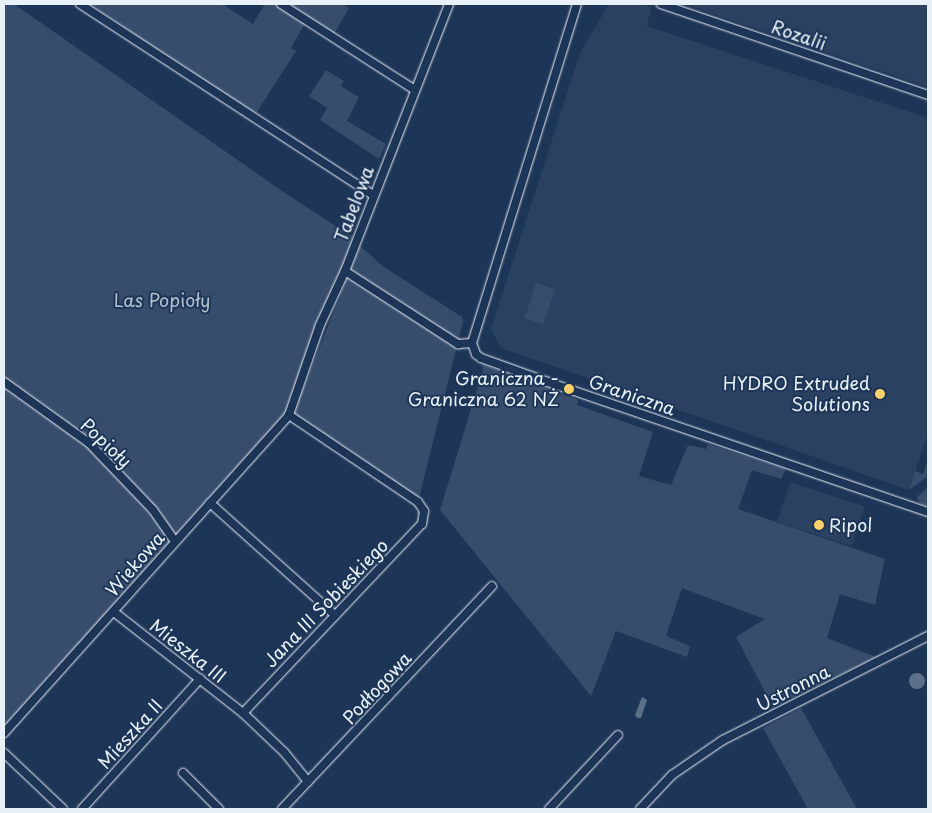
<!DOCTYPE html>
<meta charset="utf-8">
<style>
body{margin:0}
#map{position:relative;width:932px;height:813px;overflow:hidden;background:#1d3557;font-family:"Playpen Sans",sans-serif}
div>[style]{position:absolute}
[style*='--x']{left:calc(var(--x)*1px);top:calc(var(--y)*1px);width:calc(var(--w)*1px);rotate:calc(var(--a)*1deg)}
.built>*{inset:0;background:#2a4162;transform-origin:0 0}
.green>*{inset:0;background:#374d6c;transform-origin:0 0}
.water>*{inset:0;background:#5d7089}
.round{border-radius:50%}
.roads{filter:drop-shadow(0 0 1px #e8f1f8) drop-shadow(0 0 1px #e8f1f8)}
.minor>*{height:8px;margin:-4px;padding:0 4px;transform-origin:4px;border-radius:4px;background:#1d3557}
.dots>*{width:14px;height:14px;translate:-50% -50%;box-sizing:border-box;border:2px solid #1d3557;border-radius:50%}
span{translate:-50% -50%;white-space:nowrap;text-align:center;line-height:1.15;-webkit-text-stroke:4px #1d3557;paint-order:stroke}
.street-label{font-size:18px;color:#e8f1f8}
.park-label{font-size:18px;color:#b3c0ce}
.poi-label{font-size:18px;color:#e8f1f8}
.right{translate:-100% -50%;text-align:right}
.left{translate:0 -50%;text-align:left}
.frame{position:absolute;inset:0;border:5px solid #e8f1f8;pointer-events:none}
</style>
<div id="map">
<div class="built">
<i style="clip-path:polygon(609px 4px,641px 4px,651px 7px,647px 26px,928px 118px,928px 433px,909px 490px,501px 348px,491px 329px,580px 53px)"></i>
<i style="clip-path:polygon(685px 4px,928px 4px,928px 87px)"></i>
<i style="left:790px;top:482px;width:79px;height:42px;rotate:18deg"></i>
</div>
<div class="green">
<i style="clip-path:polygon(4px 4px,14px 4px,285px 193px,354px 238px,292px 413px,4px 740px)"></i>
<i style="clip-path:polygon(90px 4px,222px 4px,253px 24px,265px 4px,276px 4px,305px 23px,291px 48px,296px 51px,255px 115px)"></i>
<i style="clip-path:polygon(288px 4px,342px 4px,349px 8px,334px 34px)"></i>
<i style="clip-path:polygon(326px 70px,344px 81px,341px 86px,359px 97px,347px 121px,386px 144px,379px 159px,320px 120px,327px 108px,309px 96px)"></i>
<i style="clip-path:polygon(360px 246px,384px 267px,462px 317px,463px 322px,419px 498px,293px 414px)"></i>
<i style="left:536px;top:283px;width:20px;height:37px;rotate:18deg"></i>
<i style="clip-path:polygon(482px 364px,557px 391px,557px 393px,576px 399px,578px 401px,577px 405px,653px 432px,639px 476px,671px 485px,687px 447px,690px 445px,706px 449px,708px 444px,786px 469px,781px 479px,752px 470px,738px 509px,885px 559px,875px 605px,840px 594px,827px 638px,876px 657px,773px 707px,736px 637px,765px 619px,682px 588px,666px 636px,690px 646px,687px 657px,616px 631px,591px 696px,440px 510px,483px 370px)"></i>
<i style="clip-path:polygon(926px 465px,928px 465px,928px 476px,909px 490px,915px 471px,923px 474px)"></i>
<i style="clip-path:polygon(928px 487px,928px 505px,923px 505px,918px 501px,917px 497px)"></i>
<i style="clip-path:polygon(801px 708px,857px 809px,808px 809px,763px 728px)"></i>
</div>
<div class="water">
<i class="round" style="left:909px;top:673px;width:16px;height:16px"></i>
<i style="clip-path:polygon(642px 697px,647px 700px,641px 718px,637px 718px,635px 715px)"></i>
</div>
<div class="roads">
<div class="minor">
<i style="--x:80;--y:4;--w:350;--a:33.1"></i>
<i style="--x:281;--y:4;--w:159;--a:32.7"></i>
<i style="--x:577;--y:4;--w:355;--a:107.2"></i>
<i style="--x:472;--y:343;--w:12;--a:70"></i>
<i style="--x:476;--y:354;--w:6;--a:39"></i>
<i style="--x:481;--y:358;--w:71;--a:19.7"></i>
<i style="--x:548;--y:382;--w:402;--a:18.9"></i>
<i style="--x:661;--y:4;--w:282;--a:18.8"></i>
<i style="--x:345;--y:271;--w:135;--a:32.9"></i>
<i style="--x:458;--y:344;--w:14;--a:-4"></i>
<i style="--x:4;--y:382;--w:105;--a:35.7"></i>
<i style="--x:89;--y:443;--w:93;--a:46.3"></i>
<i style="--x:153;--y:510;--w:38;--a:55"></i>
<i style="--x:210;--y:503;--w:168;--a:41.9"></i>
<i style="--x:114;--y:612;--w:164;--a:38.1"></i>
<i style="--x:243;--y:713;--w:57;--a:43.6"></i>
<i style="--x:284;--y:752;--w:38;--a:51"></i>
<i style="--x:243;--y:713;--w:260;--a:-46.6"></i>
<i style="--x:422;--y:524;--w:13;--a:-81"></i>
<i style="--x:424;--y:511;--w:11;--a:-124"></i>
<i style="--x:418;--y:502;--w:156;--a:-146"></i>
<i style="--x:4;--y:733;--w:427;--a:-48.1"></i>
<i style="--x:289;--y:415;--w:95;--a:-71"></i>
<i style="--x:320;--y:325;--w:60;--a:-65.2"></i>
<i style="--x:345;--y:271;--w:287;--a:-68.7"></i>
<i style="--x:4;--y:753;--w:81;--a:43.5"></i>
<i style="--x:183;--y:773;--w:51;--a:45"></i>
<i style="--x:82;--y:809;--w:176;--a:-47.8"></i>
<i style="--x:282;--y:809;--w:306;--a:-46.7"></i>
<i style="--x:549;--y:809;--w:101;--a:-47"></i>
<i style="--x:640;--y:809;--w:47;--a:-46.7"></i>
<i style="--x:672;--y:775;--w:62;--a:-34.5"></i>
<i style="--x:723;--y:740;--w:230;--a:-26.9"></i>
</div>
</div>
<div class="dots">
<i style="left:569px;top:389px;background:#ffd166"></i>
<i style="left:880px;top:394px;background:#ffd166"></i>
<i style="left:819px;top:525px;background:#ffd166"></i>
</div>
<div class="street-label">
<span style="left:799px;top:35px;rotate:19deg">Rozalii</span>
<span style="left:354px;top:204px;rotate:-69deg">Tabelowa</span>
<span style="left:632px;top:395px;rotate:19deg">Graniczna</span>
<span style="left:106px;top:443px;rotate:43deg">Popioły</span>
<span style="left:135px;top:564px;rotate:-49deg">Wiekowa</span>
<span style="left:326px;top:603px;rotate:-46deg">Jana III Sobieskiego</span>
<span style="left:188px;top:651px;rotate:38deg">Mieszka III</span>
<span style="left:377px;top:688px;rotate:-47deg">Podłogowa</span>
<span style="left:793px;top:688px;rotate:-27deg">Ustronna</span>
<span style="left:130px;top:734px;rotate:-48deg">Mieszka II</span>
</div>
<div class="park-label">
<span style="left:162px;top:300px">Las Popioły</span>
</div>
<div class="poi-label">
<span class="right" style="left:559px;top:389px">Graniczna -<br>Graniczna 62 NŻ</span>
<span class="right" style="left:870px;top:394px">HYDRO Extruded<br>Solutions</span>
<span class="left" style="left:829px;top:525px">Ripol</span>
</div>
<div class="frame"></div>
</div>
